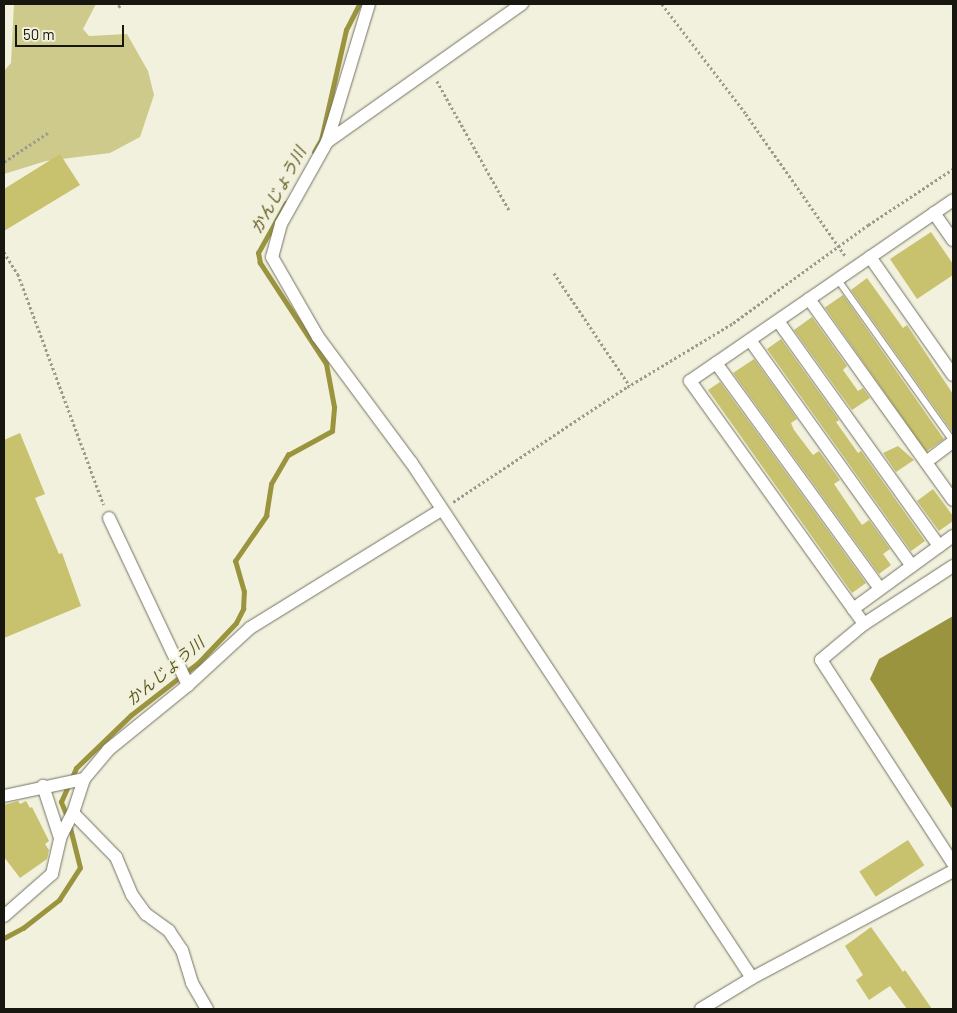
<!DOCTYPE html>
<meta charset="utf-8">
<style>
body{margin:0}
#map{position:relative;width:957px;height:1013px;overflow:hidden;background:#f2f1de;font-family:Barlow,"Noto Sans JP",sans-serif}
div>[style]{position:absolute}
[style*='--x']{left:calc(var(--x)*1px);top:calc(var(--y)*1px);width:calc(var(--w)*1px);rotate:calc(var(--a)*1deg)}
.green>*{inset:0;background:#ceca8b}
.water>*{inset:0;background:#9b943f}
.stream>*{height:4.5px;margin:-2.25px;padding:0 2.25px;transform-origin:2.25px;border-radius:2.25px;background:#9b943f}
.building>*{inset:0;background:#c8c16d;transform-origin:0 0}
.path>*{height:2.5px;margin-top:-1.25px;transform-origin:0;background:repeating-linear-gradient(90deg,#9c9b8d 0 2.5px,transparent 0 5px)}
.roads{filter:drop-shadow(0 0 1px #737261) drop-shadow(0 0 1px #737261)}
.lane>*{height:6px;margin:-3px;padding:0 3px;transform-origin:3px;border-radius:3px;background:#fff}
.street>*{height:12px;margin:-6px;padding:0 6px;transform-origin:6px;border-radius:6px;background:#fff}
span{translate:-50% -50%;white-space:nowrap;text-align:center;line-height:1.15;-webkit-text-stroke:4px #f2f1de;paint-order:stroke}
.water-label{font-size:16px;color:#5f5a1c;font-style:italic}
.frame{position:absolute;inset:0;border:5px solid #171710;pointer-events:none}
.scale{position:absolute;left:15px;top:25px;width:109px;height:22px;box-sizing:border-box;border:2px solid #171710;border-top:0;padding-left:6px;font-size:15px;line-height:18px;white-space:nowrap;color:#171710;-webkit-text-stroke:4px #f2f1de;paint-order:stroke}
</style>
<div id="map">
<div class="green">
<i style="clip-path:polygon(14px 4px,96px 4px,83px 29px,89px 36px,127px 34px,148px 71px,154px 95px,140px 137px,110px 153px,46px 161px,4px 174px,4px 71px,11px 63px)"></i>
</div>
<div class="water">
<i style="clip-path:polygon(953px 616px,953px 810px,870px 679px,879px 659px)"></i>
</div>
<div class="stream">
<i style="--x:314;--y:152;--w:14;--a:-60"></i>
<i style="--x:321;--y:140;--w:113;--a:-77.2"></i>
<i style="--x:346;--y:30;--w:29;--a:-63"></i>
<i style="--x:67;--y:817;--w:16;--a:-112"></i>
<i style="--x:61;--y:802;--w:37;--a:-66"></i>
<i style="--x:76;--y:768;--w:76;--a:-43.9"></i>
<i style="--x:131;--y:715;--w:85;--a:-37.8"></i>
<i style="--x:198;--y:663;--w:55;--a:-46.5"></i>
<i style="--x:236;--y:623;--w:16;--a:-63"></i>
<i style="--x:243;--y:609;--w:17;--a:-87"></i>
<i style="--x:244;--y:592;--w:32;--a:-106"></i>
<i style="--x:235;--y:561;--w:55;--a:-55.4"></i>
<i style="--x:266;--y:516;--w:32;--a:-81"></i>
<i style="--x:271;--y:484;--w:34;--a:-60"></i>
<i style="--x:288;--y:455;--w:50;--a:-28.6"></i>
<i style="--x:332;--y:431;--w:24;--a:-85"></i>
<i style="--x:334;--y:407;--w:44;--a:-100.5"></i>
<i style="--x:326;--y:364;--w:121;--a:-123.2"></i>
<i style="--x:260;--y:263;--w:10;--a:-101"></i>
<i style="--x:258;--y:253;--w:57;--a:-60.8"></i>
<i style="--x:4;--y:938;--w:21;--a:-28"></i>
<i style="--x:23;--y:928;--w:46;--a:-37.9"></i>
<i style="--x:59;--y:900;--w:38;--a:-57"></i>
<i style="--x:80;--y:868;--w:45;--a:-104"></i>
</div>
<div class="building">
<i style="clip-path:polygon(60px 154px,80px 185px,4px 231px,4px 189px)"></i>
<i style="clip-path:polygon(931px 232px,953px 264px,953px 275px,917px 299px,890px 259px)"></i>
<i style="clip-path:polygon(867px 278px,903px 328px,907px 325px,953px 394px,953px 433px,851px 290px)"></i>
<i style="left:843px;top:295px;width:176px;height:22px;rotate:55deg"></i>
<i style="clip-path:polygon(812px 317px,847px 366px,843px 370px,858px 391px,863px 388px,870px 398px,852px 410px,794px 330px)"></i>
<i style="clip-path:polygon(781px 339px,839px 420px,836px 422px,858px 453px,861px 451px,925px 541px,911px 551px,767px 349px)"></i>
<i style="clip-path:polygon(754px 359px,797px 419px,791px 423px,794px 430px,813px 455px,819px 451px,840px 480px,834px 484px,862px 525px,869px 520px,890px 549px,883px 554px,891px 565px,879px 574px,733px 373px)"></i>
<i style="clip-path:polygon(720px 382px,866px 583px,852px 593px,708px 390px)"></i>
<i style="clip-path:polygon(20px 433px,45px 494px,35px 498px,59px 554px,62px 553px,81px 606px,4px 638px,4px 440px)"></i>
<i style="clip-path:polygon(898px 446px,914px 460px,896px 472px,883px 453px)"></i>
<i style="clip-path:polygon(933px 489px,953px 516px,953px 521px,939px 531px,917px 501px)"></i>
<i style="clip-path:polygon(18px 801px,20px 804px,26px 801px,30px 808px,32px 807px,49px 841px,45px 844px,49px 850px,47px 859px,20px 878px,4px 857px,4px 805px)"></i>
<i style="left:908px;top:840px;width:30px;height:58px;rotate:57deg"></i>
<i style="clip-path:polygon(871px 927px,903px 972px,905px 970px,932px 1009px,907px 1009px,890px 986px,869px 1000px,856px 980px,863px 975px,845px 946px)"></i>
</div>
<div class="path">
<i style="--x:662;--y:4;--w:138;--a:52.6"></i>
<i style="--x:746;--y:114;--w:174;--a:55"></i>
<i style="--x:118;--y:7;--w:5;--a:-37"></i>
<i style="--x:437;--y:81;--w:148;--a:60.8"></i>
<i style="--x:4;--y:162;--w:54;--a:-33.7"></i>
<i style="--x:4;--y:252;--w:26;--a:58"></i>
<i style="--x:18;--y:274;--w:246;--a:69.6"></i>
<i style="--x:554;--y:273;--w:136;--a:56.1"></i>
<i style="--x:453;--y:502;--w:209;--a:-33.5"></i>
<i style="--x:627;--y:387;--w:124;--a:-31.1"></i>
<i style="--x:733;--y:323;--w:167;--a:-36"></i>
<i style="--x:868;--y:225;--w:102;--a:-33.4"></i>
</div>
<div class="roads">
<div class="lane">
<i style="--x:838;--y:280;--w:198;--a:54.5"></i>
</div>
<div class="street">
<i style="--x:369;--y:4;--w:144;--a:106.9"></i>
<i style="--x:327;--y:142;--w:94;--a:119.3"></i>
<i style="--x:281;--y:224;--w:34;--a:105"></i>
<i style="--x:272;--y:257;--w:92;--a:60.1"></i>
<i style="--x:318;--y:337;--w:156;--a:53.4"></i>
<i style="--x:411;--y:462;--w:618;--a:56.54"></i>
<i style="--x:327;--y:142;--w:239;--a:-35.3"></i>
<i style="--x:934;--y:213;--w:33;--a:55"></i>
<i style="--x:870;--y:257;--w:144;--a:54.9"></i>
<i style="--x:809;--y:299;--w:247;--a:54.4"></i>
<i style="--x:778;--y:321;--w:277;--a:54.4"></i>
<i style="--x:750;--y:340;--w:278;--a:54.4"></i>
<i style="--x:716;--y:363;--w:279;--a:54"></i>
<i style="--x:926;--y:462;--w:34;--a:-37"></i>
<i style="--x:109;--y:518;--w:185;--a:64.7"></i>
<i style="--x:953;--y:566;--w:106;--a:146.9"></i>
<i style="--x:864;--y:624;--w:56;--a:140.1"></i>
<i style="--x:821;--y:660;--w:242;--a:57"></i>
<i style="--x:853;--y:609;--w:124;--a:-36.1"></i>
<i style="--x:864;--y:624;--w:299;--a:-125.6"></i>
<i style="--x:690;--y:381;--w:319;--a:-34.5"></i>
<i style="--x:4;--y:796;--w:82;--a:-12"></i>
<i style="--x:73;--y:813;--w:62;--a:45.7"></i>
<i style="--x:116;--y:857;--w:41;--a:67.2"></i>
<i style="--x:132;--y:895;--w:24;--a:54"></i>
<i style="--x:146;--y:914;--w:29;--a:36"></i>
<i style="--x:169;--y:931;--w:23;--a:56"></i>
<i style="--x:182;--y:950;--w:34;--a:73"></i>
<i style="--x:192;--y:983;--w:30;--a:60"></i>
<i style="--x:60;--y:838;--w:28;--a:-63"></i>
<i style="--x:73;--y:813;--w:36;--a:-72"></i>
<i style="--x:84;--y:779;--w:38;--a:-50"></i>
<i style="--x:108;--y:750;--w:103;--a:-39.1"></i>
<i style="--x:188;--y:685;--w:84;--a:-42.6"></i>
<i style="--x:250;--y:628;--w:225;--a:-31.7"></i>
<i style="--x:4;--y:916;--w:64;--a:-41.2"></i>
<i style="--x:52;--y:874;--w:37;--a:-77"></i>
<i style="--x:60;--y:838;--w:55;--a:-108.1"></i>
<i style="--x:701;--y:1009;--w:60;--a:-31.3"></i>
<i style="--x:752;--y:978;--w:228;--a:-28"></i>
</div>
</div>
<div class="water-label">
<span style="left:278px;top:190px;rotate:-61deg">かんじょう川</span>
<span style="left:165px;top:671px;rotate:-40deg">かんじょう川</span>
</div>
<div class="frame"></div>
<div class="scale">50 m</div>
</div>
